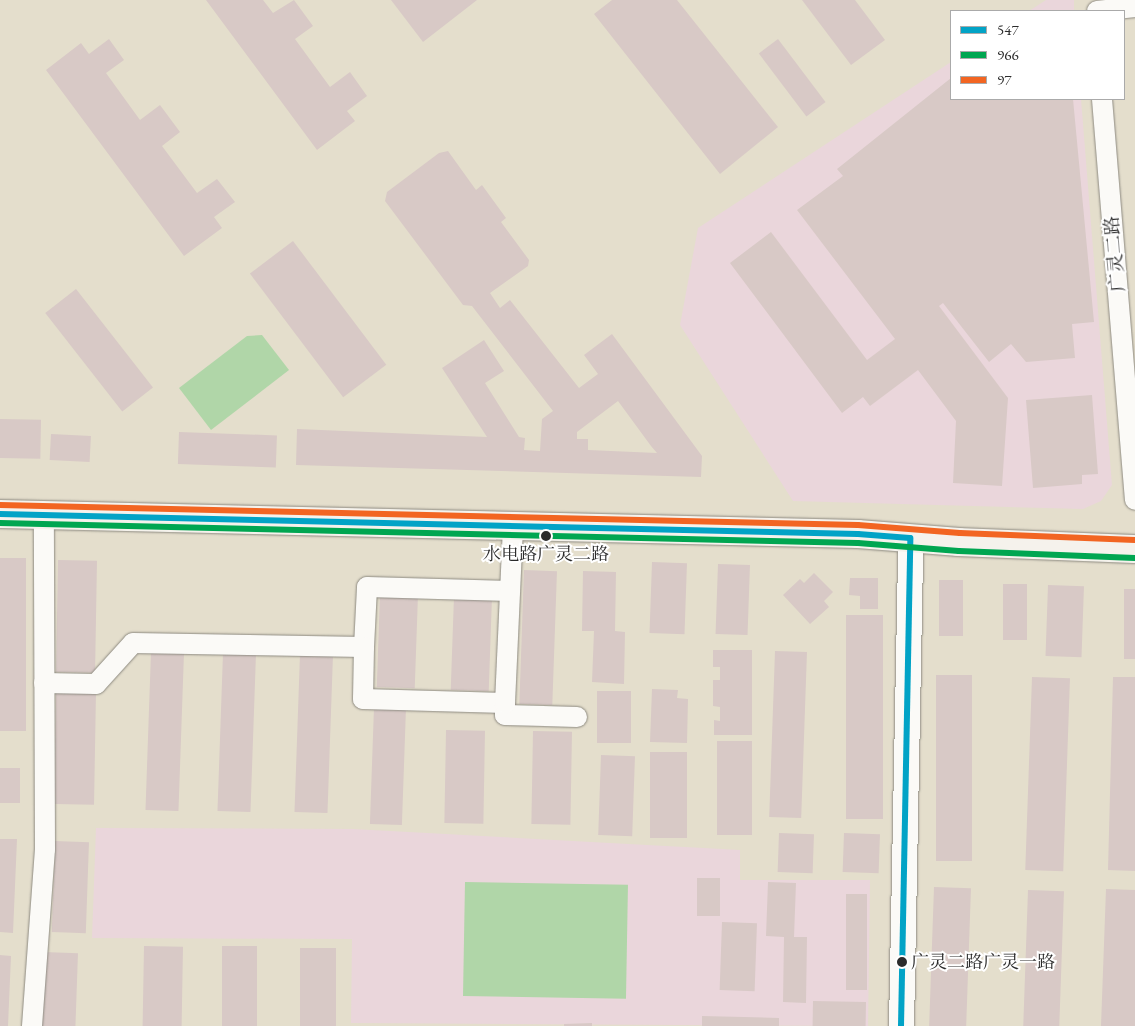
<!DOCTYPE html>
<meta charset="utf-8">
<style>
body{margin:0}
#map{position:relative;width:1135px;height:1026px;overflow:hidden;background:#e4decc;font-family:"EB Garamond","Noto Serif SC",serif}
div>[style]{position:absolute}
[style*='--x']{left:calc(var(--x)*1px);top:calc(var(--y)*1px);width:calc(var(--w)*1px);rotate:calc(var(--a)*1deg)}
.built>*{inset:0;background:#ead6db}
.green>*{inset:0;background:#b0d6a8;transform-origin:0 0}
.building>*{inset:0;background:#d8c9c6;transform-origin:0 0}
.roads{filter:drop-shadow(0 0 1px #8d8a81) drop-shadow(0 0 1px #8d8a81)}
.minor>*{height:20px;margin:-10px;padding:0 10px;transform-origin:10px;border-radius:10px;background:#fbfaf7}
.tertiary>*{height:25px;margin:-12.5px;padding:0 12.5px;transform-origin:12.5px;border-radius:12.5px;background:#fbfaf7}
.secondary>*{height:28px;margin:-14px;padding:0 14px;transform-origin:14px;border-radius:14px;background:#f5f2ec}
.bus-1>*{height:6px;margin:-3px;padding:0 3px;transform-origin:3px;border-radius:3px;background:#02a3c6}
.bus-2>*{height:6px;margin:-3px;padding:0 3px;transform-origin:3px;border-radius:3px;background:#00a651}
.bus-3>*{height:6px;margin:-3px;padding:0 3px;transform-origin:3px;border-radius:3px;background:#f26522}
.dots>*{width:14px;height:14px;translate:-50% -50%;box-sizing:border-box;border:2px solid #fff;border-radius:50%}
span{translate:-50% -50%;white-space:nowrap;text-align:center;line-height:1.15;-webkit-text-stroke:4px #fff;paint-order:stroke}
.bus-label{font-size:18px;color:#2b2b2b}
.left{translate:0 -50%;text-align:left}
.street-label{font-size:19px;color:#2b2b2b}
.legend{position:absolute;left:950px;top:10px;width:175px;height:90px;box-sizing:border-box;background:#fff;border:1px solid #aaa;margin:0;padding:6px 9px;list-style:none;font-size:15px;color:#2b2b2b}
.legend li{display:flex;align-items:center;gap:10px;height:25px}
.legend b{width:25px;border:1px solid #aaa}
</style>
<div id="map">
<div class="built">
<i style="clip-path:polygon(1046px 0,1074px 0,1074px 11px,1029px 11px)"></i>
<i style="clip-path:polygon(951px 62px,951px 99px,1081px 99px,1112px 485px,1101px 501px,1083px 509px,793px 501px,680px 325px,698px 228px)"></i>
<i style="clip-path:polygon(96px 828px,353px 829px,740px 850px,740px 880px,870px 880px,868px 1026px,351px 1023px,352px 939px,92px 938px)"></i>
</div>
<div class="green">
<i style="clip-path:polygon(262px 335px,289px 370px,211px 430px,179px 388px,247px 336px)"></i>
<i style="left:465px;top:882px;width:163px;height:114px;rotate:1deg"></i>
</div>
<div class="building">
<i style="clip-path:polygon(206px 0,263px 0,273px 13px,294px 0,313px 26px,295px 39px,330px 87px,350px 72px,367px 96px,347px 111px,355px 121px,317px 150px)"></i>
<i style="clip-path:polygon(391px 0,477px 0,423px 42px)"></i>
<i style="clip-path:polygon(612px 0,677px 0,778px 127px,720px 174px,594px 14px)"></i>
<i style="clip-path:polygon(802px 0,855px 0,885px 40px,851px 65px)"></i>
<i style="clip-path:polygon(109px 39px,124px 60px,106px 73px,140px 120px,160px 105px,180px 132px,162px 146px,197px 193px,217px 179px,235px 202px,214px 217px,222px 228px,184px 256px,46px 70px,81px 43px,89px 54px)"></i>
<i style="left:778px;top:39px;width:79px;height:24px;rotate:53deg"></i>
<i style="clip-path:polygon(951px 78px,951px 99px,1073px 99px,1094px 322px,1072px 324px,1075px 358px,1026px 362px,1011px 344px,989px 362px,943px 303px,939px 306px,1008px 398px,1002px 486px,953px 483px,956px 421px,918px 370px,870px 406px,863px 397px,842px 413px,730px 263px,771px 232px,867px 360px,895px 339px,797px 210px,843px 176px,837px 169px)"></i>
<i style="clip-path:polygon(evenodd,448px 151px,476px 190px,482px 185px,506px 218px,501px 222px,529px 260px,528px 266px,490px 293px,500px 308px,510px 300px,579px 388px,598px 374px,584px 355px,612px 334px,702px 456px,701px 477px,296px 465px,297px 429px,487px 437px,442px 368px,484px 340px,504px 371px,485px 383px,519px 437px,525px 438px,524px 450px,540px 451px,542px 419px,553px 411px,472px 306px,463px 305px,385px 201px,387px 192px,439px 153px,448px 151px,618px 401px,651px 446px,657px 453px,588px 450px,588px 439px,577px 439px,577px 432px,618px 401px)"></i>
<i style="left:293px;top:241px;width:155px;height:54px;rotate:53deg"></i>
<i style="left:76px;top:289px;width:125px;height:39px;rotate:52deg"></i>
<i style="clip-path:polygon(1092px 395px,1098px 474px,1082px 475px,1082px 484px,1033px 488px,1026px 400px)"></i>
<i style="left:0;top:419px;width:41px;height:39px;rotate:1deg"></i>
<i style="left:179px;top:432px;width:98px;height:32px;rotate:2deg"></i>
<i style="left:51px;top:434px;width:40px;height:26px;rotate:3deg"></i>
<i style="left:0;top:558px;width:26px;height:173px"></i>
<i style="left:58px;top:560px;width:39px;height:112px;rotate:1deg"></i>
<i style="left:652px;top:562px;width:35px;height:71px;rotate:2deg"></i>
<i style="left:718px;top:564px;width:32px;height:70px;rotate:2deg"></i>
<i style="left:524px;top:570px;width:33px;height:134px;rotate:2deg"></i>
<i style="clip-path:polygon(583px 571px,616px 572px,615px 631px,625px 632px,624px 684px,592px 682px,594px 631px,582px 631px)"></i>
<i style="clip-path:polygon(814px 573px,833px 592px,824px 601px,829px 607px,810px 624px,783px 595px,800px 579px,804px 583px)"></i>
<i style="clip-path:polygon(850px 578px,878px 578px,878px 609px,860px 609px,860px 596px,849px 595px)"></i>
<i style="left:939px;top:580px;width:24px;height:56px"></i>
<i style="left:1003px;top:584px;width:24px;height:56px"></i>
<i style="left:1048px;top:585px;width:36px;height:71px;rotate:2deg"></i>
<i style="left:1124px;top:589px;width:11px;height:70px"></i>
<i style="left:380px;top:594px;width:38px;height:93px;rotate:2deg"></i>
<i style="left:454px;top:596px;width:38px;height:94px;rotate:2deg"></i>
<i style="left:846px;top:615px;width:37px;height:204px"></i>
<i style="clip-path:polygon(713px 650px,752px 650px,752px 735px,714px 735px,714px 720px,720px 721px,720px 707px,713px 706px,713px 680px,720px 680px,720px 667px,713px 667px)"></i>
<i style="left:775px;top:651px;width:32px;height:166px;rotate:2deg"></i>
<i style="left:151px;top:652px;width:33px;height:158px;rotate:2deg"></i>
<i style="left:223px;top:653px;width:33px;height:158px;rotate:2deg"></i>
<i style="left:300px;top:654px;width:33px;height:158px;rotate:2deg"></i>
<i style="left:936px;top:675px;width:36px;height:186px"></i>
<i style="left:1032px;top:677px;width:38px;height:193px;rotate:2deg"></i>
<i style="clip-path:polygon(1113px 677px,1135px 677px,1135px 871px,1108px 870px)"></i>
<i style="clip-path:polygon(652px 689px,678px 690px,677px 698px,688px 699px,687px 743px,650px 742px)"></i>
<i style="left:56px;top:691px;width:40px;height:113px;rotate:1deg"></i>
<i style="left:597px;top:691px;width:34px;height:52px"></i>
<i style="left:374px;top:707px;width:32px;height:117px;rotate:2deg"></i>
<i style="left:446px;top:730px;width:39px;height:93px;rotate:1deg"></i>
<i style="left:533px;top:731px;width:39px;height:93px;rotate:1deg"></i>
<i style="left:717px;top:741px;width:35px;height:94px"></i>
<i style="left:650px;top:752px;width:37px;height:86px"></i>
<i style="left:601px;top:755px;width:34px;height:80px;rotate:2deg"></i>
<i style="left:0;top:768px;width:20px;height:35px"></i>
<i style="left:779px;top:833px;width:35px;height:39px;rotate:2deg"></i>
<i style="left:844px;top:833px;width:36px;height:39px;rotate:2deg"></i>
<i style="clip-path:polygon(0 839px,17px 839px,13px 933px,0 932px)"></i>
<i style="left:55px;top:841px;width:34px;height:91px;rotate:2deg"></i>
<i style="left:697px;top:878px;width:23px;height:38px"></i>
<i style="clip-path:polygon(768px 882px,796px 883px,794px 937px,807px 937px,806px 1003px,783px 1002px,784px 937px,766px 936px)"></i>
<i style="left:934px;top:887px;width:37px;height:139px;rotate:2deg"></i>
<i style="clip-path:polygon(1106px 889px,1135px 890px,1135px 1026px,1101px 1026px)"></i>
<i style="left:1028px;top:890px;width:36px;height:136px;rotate:2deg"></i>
<i style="left:846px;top:894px;width:21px;height:96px"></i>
<i style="left:722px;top:922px;width:35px;height:68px;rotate:2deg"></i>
<i style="left:144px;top:946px;width:39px;height:80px;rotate:1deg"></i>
<i style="left:222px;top:946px;width:35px;height:80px"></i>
<i style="left:300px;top:948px;width:36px;height:78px"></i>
<i style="left:44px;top:952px;width:34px;height:74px;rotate:2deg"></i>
<i style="clip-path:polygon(0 955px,11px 956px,8px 1026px,0 1026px)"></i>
<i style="left:813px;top:1001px;width:53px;height:25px;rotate:1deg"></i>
<i style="clip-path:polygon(702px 1016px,779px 1018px,779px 1026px,702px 1026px)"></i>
<i style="clip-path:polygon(592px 1023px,592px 1026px,564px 1026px,564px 1024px)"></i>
</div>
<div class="roads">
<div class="minor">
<i style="--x:1097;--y:11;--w:38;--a:-6"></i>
<i style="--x:1102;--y:99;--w:402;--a:85.3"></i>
<i style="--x:364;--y:647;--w:60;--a:-87.1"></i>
<i style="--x:367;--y:587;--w:143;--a:1.6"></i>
<i style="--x:44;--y:683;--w:52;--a:1.1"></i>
<i style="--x:96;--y:684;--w:55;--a:-47.9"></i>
<i style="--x:133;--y:643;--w:231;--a:1"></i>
<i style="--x:364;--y:647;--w:52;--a:91.1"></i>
<i style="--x:363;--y:699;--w:142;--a:1.6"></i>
<i style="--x:505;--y:703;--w:12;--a:90"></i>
<i style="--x:505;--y:715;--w:72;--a:1.6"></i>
<i style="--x:505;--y:703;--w:177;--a:-87.4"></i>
<i style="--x:32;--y:1026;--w:177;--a:-85.8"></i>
<i style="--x:45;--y:849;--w:334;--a:-90.2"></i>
</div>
<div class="tertiary">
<i style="--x:901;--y:1026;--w:488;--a:-88.9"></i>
</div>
<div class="secondary">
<i style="--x:0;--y:514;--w:858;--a:1.34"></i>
<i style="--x:858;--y:534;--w:101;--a:4.5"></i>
<i style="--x:959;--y:542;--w:176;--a:2.3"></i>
</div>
</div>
<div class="bus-1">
<i style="--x:0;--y:514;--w:858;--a:1.34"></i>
<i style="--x:858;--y:534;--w:52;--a:4.4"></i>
<i style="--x:901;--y:1026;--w:488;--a:-88.9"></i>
</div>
<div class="bus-2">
<i style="--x:0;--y:523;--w:858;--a:1.34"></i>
<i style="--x:858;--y:543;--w:101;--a:4.5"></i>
<i style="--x:959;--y:551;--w:176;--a:2.3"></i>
</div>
<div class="bus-3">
<i style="--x:0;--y:505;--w:858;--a:1.34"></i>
<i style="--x:858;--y:525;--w:102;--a:4.5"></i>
<i style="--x:960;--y:533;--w:175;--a:2.3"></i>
</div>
<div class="dots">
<i style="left:546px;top:536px;background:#2b2b2b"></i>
<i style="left:902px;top:962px;background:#2b2b2b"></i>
</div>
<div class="bus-label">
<span style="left:546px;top:554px">水电路广灵二路</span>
<span class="left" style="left:911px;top:962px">广灵二路广灵一路</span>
</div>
<div class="street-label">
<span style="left:1115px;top:254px;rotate:-95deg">广灵二路</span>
</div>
<ul class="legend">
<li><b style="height:6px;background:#02a3c6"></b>547</li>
<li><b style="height:6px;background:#00a651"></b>966</li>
<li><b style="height:6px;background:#f26522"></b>97</li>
</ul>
</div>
